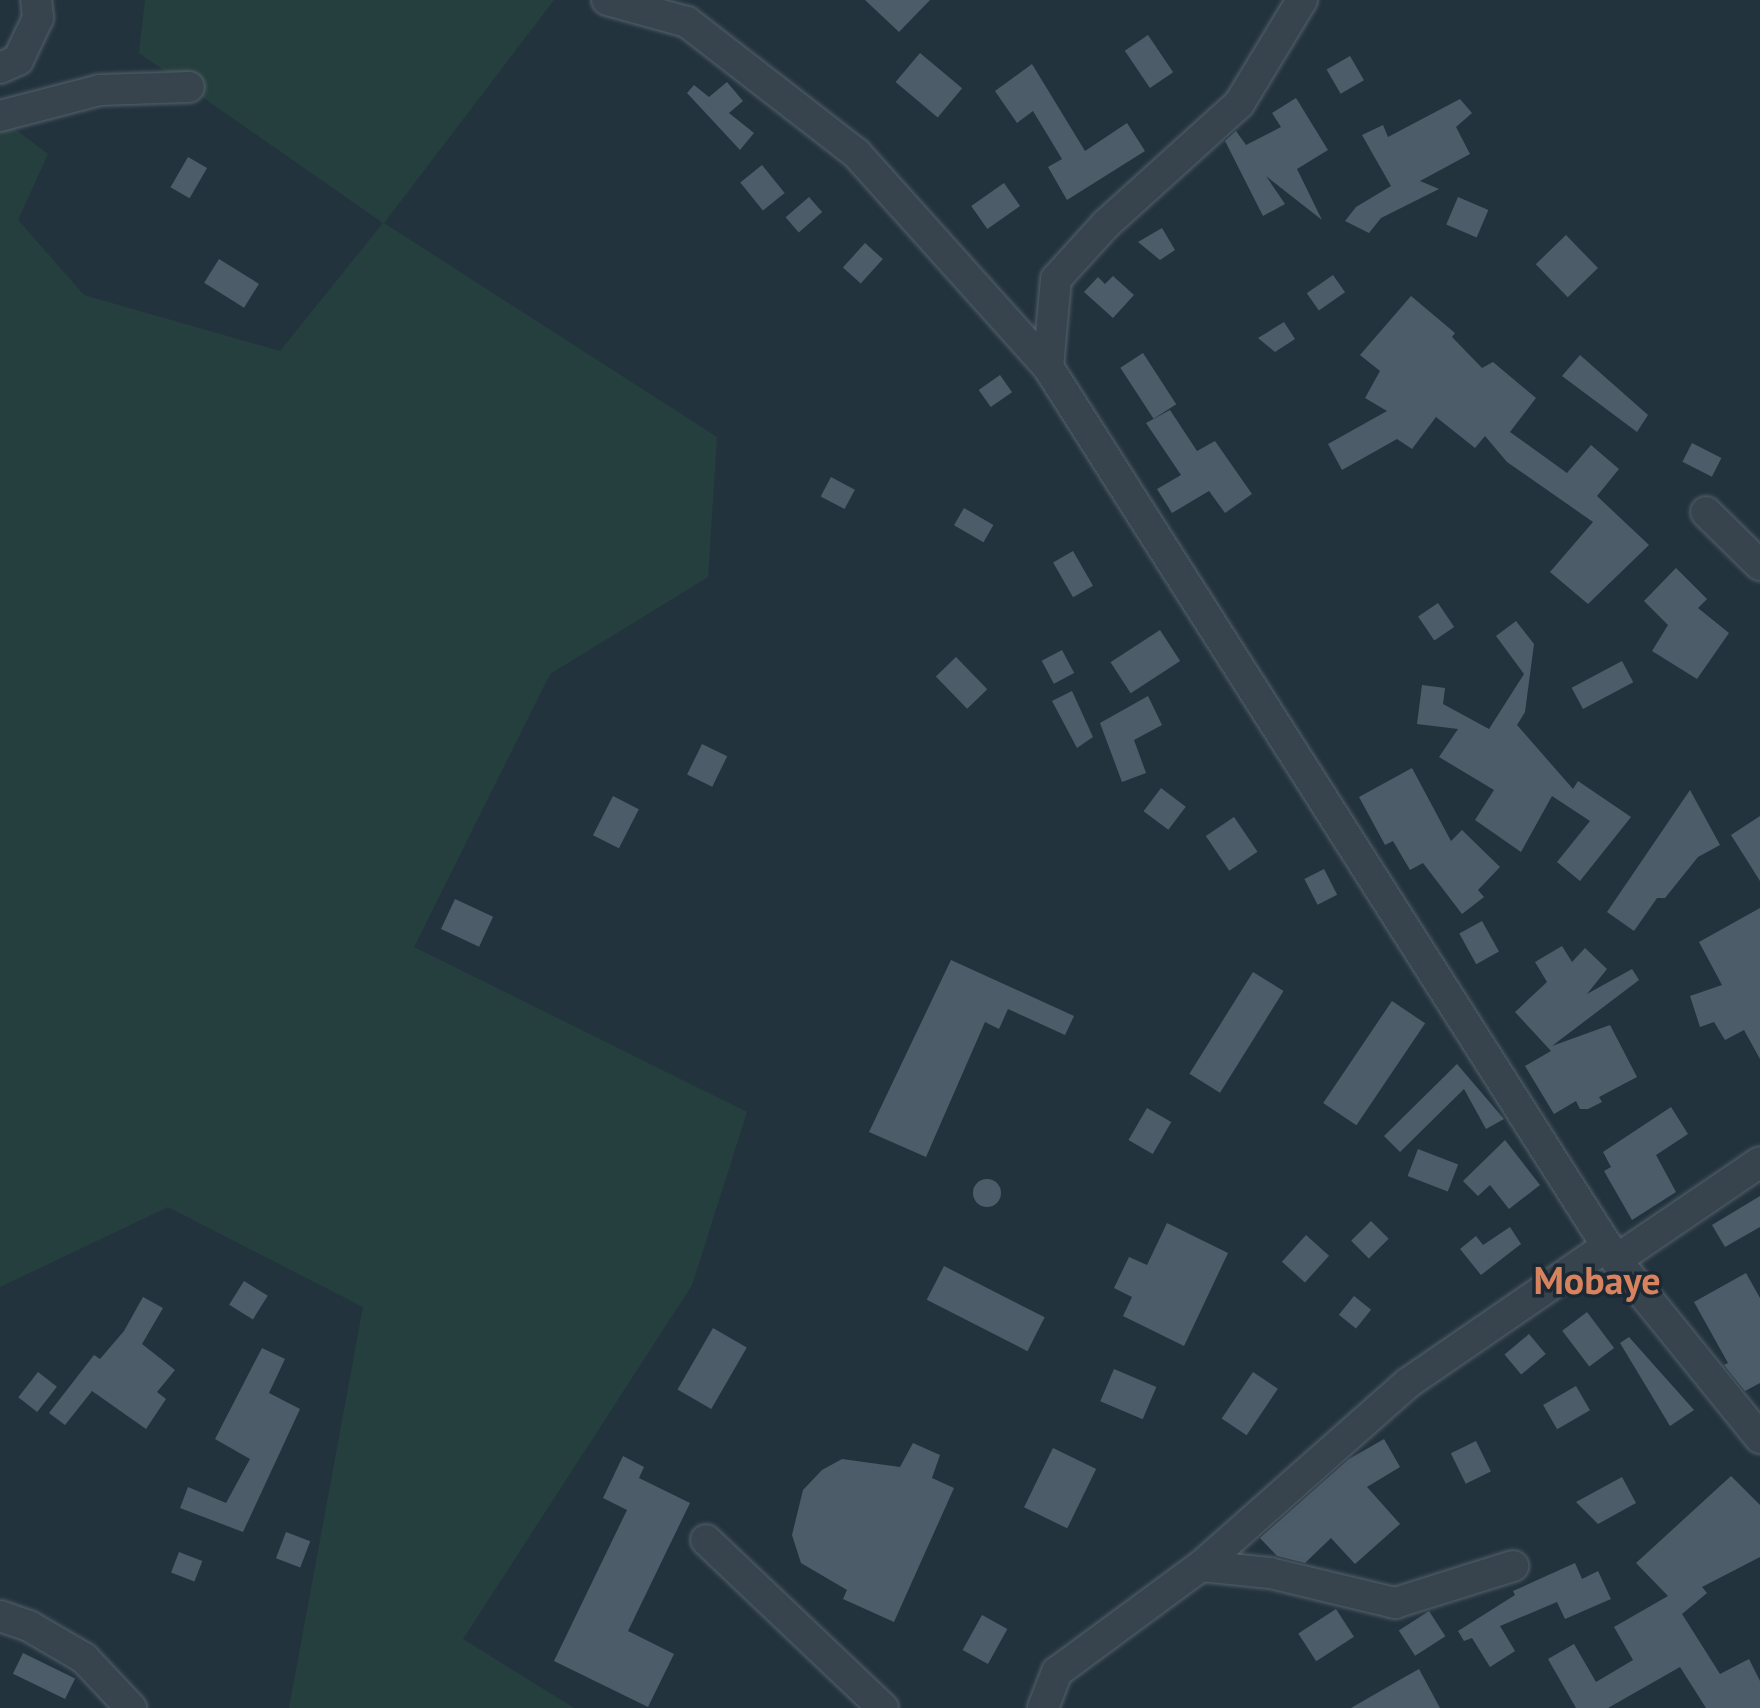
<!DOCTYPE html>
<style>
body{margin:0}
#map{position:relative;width:1760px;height:1708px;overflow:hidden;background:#23333e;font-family:"PT Sans",sans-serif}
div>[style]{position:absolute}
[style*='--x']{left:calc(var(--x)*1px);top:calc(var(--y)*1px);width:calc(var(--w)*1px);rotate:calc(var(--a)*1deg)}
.green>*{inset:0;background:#253f3e}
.building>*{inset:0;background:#4c5c69;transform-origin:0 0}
.round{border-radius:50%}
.roads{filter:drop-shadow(0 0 2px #55626c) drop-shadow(0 0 2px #55626c)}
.minor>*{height:30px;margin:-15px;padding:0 15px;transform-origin:15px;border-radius:15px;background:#37444e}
span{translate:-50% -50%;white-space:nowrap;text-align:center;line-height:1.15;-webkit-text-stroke:7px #1c2933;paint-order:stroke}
.town-label{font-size:38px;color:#d88360;font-weight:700}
</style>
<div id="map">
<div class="green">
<i style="clip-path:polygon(145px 0,554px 0,384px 223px,717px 437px,708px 577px,550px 674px,414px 947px,747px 1112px,692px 1285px,463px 1639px,574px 1708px,289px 1708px,363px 1307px,168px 1207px,0 1287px,0 131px,7px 123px,48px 154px,18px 220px,84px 295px,280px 351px,383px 223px,139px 53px)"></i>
</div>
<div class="building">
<i style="clip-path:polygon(865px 0,930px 0,899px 32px)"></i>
<i style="left:1148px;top:35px;width:45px;height:28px;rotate:56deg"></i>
<i style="left:920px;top:53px;width:55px;height:38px;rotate:40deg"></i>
<i style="left:1350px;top:56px;width:28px;height:27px;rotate:60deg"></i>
<i style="clip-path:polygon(1032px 64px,1085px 151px,1127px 123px,1145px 151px,1067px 200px,1048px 167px,1062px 159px,1033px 111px,1017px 123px,995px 91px)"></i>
<i style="clip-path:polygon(727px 82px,743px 101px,729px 113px,754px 133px,740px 150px,687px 93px,694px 85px,709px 97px)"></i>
<i style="clip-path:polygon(1296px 98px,1328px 150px,1297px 169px,1322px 220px,1266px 176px,1285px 204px,1263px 216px,1225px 141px,1236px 131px,1246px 145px,1281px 127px,1272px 113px)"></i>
<i style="clip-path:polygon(1460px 99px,1472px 113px,1456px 127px,1470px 154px,1420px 181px,1439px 189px,1381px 218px,1369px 233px,1345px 221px,1356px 207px,1391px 186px,1362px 135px,1383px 125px,1388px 137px)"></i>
<i style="left:188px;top:157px;width:22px;height:35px;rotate:30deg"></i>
<i style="left:762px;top:165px;width:36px;height:28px;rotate:51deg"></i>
<i style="left:1004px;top:183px;width:28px;height:40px;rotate:55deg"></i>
<i style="left:809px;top:197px;width:20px;height:31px;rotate:49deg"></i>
<i style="left:1458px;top:197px;width:33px;height:30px;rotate:23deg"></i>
<i style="clip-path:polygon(1162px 228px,1175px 250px,1160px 260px,1138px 242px)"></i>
<i style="left:1566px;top:235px;width:46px;height:42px;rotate:46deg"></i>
<i style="left:865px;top:243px;width:24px;height:33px;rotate:42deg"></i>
<i style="left:219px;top:259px;width:47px;height:28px;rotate:32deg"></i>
<i style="left:1333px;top:275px;width:21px;height:32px;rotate:55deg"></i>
<i style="clip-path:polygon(1113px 276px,1134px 295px,1113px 318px,1084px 292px,1098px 277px,1105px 284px)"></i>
<i style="clip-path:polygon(1411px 296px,1455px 333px,1452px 337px,1482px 368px,1493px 362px,1536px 398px,1510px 432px,1567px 473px,1591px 445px,1619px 469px,1597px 496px,1649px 545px,1588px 604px,1550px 572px,1593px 522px,1507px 462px,1485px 436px,1475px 448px,1436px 417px,1412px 449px,1397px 439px,1342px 470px,1328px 444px,1387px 411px,1365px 398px,1380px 371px,1360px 355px)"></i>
<i style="clip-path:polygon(1284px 322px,1295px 339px,1275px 352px,1258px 338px)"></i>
<i style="left:1143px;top:353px;width:61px;height:27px;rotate:57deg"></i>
<i style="clip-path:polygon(1580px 355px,1648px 415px,1637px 432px,1562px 376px)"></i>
<i style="left:1000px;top:375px;width:21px;height:26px;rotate:55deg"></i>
<i style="clip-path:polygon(1170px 410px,1197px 451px,1215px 441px,1252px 494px,1225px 513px,1209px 491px,1172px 513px,1157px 489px,1181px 475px,1146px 423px)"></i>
<i style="left:1692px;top:443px;width:33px;height:21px;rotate:27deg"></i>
<i style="left:831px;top:477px;width:27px;height:22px;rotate:28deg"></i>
<i style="left:964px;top:508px;width:34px;height:20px;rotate:30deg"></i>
<i style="left:1073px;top:551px;width:40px;height:23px;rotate:60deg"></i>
<i style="clip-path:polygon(1676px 568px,1707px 599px,1698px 608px,1729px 633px,1697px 679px,1652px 651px,1668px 625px,1644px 601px)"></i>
<i style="left:1438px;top:603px;width:29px;height:24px;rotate:56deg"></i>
<i style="clip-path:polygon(1516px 621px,1534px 644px,1525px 712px,1517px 725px,1573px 789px,1578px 781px,1631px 817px,1580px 881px,1557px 862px,1590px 821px,1552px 796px,1521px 852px,1475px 820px,1494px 790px,1439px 757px,1458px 729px,1417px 724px,1422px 685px,1445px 688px,1443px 704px,1489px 729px,1524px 674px,1496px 636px)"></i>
<i style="left:1160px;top:630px;width:37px;height:59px;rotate:57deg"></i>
<i style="left:1062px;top:650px;width:26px;height:23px;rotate:62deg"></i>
<i style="left:956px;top:657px;width:45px;height:28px;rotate:46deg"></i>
<i style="left:1622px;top:661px;width:24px;height:57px;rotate:62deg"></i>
<i style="clip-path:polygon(1072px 691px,1093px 737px,1077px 748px,1052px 701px)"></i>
<i style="clip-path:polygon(1148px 696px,1162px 725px,1134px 740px,1146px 773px,1122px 782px,1100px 723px)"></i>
<i style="left:702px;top:744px;width:28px;height:34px;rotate:26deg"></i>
<i style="clip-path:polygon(1412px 768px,1451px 841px,1462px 830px,1500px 867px,1478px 890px,1484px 897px,1462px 914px,1423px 863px,1410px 870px,1393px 841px,1385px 845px,1359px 797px)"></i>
<i style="left:1161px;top:788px;width:31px;height:29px;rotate:37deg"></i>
<i style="clip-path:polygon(1690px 790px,1720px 845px,1698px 857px,1665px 898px,1657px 898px,1634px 931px,1607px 912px)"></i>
<i style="left:613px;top:796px;width:29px;height:44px;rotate:27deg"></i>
<i style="clip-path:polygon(1760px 816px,1760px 881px,1731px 835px)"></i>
<i style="left:1234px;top:817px;width:42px;height:34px;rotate:56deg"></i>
<i style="left:1324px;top:869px;width:29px;height:22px;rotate:63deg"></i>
<i style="left:455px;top:899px;width:42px;height:33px;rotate:25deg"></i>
<i style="clip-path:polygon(1760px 908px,1760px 1059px,1744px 1030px,1725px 1040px,1714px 1022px,1700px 1027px,1690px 996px,1722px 985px,1699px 942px)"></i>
<i style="left:1482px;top:921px;width:35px;height:26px;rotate:61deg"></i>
<i style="clip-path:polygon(1562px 946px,1572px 962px,1585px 948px,1607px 969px,1587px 994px,1632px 969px,1639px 980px,1552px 1046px,1610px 1025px,1637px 1077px,1599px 1097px,1602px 1102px,1588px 1109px,1580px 1109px,1576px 1101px,1554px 1114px,1525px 1066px,1551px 1051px,1515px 1012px,1547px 982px,1535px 962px)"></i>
<i style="clip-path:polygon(951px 960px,1074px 1016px,1065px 1035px,1008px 1009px,999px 1029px,985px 1022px,926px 1157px,869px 1132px)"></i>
<i style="left:1253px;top:972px;width:36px;height:120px;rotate:32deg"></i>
<i style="left:1392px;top:1001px;width:40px;height:123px;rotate:34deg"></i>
<i style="clip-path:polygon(1457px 1064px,1504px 1119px,1486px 1129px,1464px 1089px,1400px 1152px,1384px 1136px)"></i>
<i style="clip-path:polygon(1671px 1107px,1688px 1134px,1656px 1155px,1676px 1192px,1632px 1220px,1604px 1171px,1611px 1167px,1603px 1152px)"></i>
<i style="left:1147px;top:1108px;width:28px;height:37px;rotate:30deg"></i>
<i style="clip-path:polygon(1505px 1140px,1540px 1185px,1509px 1209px,1490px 1185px,1478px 1196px,1463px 1181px)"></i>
<i style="left:1418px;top:1149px;width:43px;height:29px;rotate:21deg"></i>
<i class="round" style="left:973px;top:1179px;width:28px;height:28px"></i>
<i style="clip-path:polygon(1760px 1196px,1760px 1227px,1725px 1247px,1712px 1225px)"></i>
<i style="left:1371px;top:1221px;width:25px;height:28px;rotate:45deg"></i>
<i style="clip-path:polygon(1167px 1223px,1228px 1253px,1184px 1346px,1123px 1316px,1132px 1297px,1114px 1288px,1129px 1257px,1147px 1265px)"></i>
<i style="clip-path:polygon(1510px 1227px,1521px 1244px,1481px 1275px,1460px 1249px,1476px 1236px,1483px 1245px)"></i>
<i style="left:1306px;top:1235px;width:31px;height:36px;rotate:42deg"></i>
<i style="left:944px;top:1266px;width:113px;height:38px;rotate:27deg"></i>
<i style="clip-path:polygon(1746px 1273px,1760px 1298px,1760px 1383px,1745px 1391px,1724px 1365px,1728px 1363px,1694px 1302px)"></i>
<i style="left:244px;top:1281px;width:28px;height:28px;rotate:32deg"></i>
<i style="left:1354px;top:1296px;width:22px;height:24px;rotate:39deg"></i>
<i style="clip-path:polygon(143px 1297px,163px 1308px,142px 1344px,175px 1370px,157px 1392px,166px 1399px,146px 1429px,92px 1391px,65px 1425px,49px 1413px,94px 1355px,100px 1359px,124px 1331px)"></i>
<i style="left:1587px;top:1312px;width:45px;height:31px;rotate:53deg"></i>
<i style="left:713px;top:1328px;width:39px;height:71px;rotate:30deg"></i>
<i style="left:1529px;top:1334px;width:26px;height:32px;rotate:50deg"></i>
<i style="clip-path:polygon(1629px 1337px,1694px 1410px,1670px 1426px,1620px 1343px)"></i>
<i style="clip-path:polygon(262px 1348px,285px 1359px,269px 1393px,300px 1409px,243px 1532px,180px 1508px,188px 1487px,226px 1503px,250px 1459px,215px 1439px)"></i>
<i style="left:1114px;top:1369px;width:46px;height:35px;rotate:23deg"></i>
<i style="left:38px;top:1372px;width:24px;height:32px;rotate:38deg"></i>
<i style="left:1253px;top:1372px;width:30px;height:56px;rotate:34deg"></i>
<i style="left:1576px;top:1386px;width:28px;height:38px;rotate:60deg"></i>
<i style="clip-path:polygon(1384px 1439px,1400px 1467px,1367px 1487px,1400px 1524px,1355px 1564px,1331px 1538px,1305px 1563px,1277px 1556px,1260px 1538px,1349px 1459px)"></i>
<i style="left:1476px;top:1441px;width:34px;height:28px;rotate:64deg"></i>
<i style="clip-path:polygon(913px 1443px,940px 1455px,932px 1478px,954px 1488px,894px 1622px,843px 1599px,847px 1590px,801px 1563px,792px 1535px,803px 1490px,822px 1470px,842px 1459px,900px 1467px)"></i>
<i style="left:1053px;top:1448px;width:48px;height:66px;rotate:26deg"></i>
<i style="clip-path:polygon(623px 1456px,644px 1467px,639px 1478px,690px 1503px,628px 1631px,674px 1654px,648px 1707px,554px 1661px,627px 1510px,603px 1498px)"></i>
<i style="clip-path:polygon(1731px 1476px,1760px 1505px,1760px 1557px,1702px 1587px,1707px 1593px,1682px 1614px,1720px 1674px,1749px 1659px,1760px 1681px,1760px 1708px,1706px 1708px,1680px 1667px,1608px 1708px,1576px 1708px,1548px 1659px,1574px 1644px,1596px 1682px,1633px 1660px,1614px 1627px,1668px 1596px,1636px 1563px)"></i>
<i style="clip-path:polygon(1622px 1477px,1636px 1503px,1598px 1524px,1576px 1502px)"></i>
<i style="left:286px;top:1532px;width:26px;height:28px;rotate:21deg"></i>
<i style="left:179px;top:1552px;width:25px;height:22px;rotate:21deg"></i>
<i style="clip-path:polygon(1575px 1563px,1582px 1579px,1598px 1571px,1611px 1599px,1565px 1619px,1557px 1602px,1500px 1626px,1515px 1651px,1490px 1667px,1472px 1638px,1464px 1641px,1458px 1631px,1515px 1595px,1513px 1591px)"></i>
<i style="left:1336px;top:1609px;width:33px;height:45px;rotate:57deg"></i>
<i style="left:1429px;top:1611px;width:30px;height:36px;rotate:57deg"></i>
<i style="left:982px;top:1615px;width:29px;height:40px;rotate:29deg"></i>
<i style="left:23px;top:1653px;width:58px;height:23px;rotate:26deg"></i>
<i style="clip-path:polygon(1419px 1669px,1440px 1708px,1351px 1708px,1403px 1678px)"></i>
</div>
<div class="roads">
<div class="minor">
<i style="--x:607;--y:0;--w:83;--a:15.4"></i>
<i style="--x:687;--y:22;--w:214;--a:37.8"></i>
<i style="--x:856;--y:153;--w:288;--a:48.1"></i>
<i style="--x:1048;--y:367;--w:1058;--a:57.54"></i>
<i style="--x:1616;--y:1260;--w:229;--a:51"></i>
<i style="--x:0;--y:68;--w:20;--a:-24"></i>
<i style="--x:18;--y:60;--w:47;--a:-64.5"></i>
<i style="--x:38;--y:18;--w:18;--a:-96"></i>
<i style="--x:0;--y:116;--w:103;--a:-14.6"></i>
<i style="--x:100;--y:90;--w:89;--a:-1.9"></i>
<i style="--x:1048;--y:367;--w:88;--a:-84.8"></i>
<i style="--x:1056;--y:279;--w:74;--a:-47.7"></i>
<i style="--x:1106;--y:224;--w:179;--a:-42.1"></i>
<i style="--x:1239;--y:104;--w:122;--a:-58.8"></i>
<i style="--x:1706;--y:512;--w:76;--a:44.5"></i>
<i style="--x:1616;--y:1260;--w:174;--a:-34.2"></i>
<i style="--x:706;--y:1540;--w:244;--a:43.5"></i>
<i style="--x:1201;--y:1566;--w:69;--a:5.8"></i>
<i style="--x:1270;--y:1573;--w:129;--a:13.5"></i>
<i style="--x:1395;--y:1603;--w:124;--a:-17.4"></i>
<i style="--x:0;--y:1616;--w:31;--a:19"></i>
<i style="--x:29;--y:1626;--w:64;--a:30.2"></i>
<i style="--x:84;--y:1658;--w:69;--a:46.8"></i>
<i style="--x:1043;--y:1708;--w:39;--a:-69"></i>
<i style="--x:1057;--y:1672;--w:179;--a:-36.4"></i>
<i style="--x:1201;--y:1566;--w:276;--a:-41.5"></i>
<i style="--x:1408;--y:1383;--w:242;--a:-34.5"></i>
</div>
</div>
<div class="town-label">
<span style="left:1597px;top:1280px">Mobaye</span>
</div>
</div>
